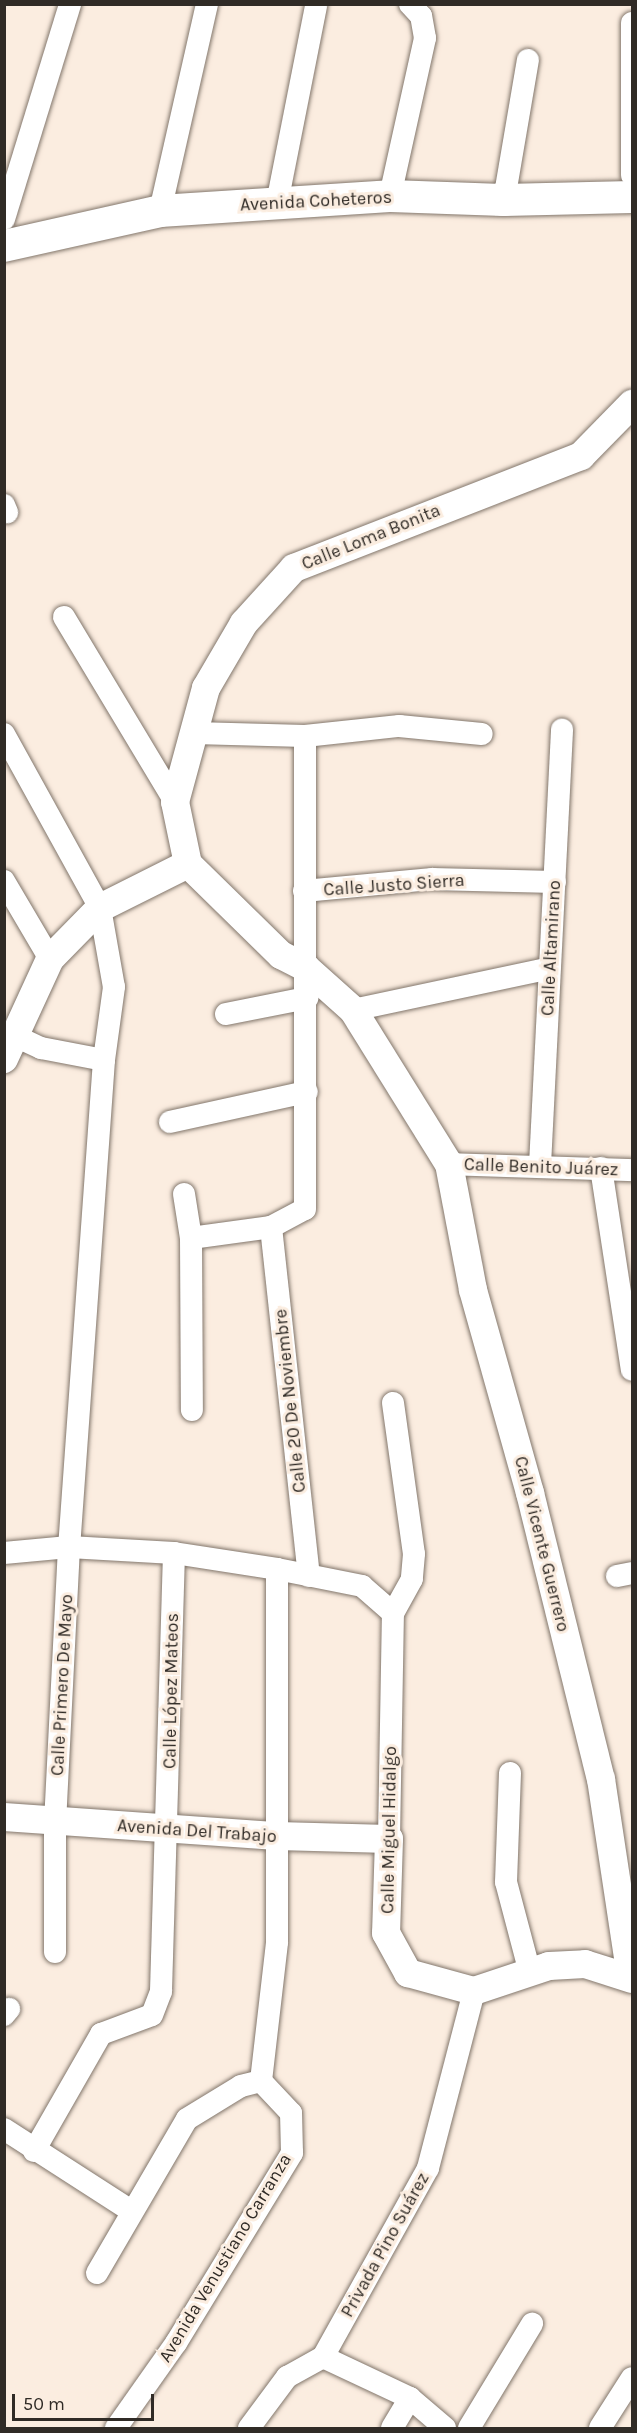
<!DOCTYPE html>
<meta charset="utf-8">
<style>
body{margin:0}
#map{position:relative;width:637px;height:2433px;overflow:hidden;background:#fbede0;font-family:Karla,sans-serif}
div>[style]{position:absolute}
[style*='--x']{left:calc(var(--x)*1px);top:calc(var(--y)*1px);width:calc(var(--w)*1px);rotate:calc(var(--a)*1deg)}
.roads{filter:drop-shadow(0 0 2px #82766b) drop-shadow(0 0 2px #82766b)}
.minor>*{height:22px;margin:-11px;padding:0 11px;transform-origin:11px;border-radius:11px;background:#fff}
.tertiary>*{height:28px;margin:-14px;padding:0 14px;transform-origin:14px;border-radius:14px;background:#fff}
.secondary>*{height:32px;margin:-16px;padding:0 16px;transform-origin:16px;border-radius:16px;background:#fff}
span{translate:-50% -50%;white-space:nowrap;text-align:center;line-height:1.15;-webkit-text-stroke:6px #fbede0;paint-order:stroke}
.street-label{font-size:18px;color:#302b26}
.frame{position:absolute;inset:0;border:6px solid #302b26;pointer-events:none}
.scale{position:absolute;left:12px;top:2394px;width:142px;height:27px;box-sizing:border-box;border:3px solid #302b26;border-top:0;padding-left:8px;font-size:18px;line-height:21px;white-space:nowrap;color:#302b26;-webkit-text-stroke:4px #fbede0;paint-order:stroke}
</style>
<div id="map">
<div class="roads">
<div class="minor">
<i style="--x:632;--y:23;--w:152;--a:90"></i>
<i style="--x:390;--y:196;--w:162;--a:-77.5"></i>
<i style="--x:425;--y:38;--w:22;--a:-100"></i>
<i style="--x:421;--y:16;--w:16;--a:-133"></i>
<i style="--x:504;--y:200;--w:142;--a:-80.3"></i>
<i style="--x:277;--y:203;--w:201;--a:-78.8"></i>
<i style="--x:160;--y:211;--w:212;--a:-77.2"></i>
<i style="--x:4;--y:219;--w:225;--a:-72.9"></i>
<i style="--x:4;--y:505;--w:8;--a:67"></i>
<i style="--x:64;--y:617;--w:216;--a:59"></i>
<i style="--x:194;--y:733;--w:111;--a:1.5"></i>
<i style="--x:305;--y:736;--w:95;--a:-6.1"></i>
<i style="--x:399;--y:726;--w:83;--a:5.5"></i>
<i style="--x:4;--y:734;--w:199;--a:61.1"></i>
<i style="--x:100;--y:908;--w:80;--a:80"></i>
<i style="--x:114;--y:987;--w:74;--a:97.8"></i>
<i style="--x:104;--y:1060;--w:488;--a:94.1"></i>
<i style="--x:69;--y:1547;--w:275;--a:92.9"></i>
<i style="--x:55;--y:1822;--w:130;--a:90"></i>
<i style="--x:4;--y:881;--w:91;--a:59.5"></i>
<i style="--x:304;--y:891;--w:129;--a:-5.4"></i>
<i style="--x:432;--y:879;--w:123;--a:1.4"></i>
<i style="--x:353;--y:1010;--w:201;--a:-12"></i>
<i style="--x:226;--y:1014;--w:83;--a:-11.2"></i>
<i style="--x:13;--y:1035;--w:31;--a:25"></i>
<i style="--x:41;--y:1048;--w:64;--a:10.8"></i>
<i style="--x:170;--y:1122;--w:140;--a:-12.4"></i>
<i style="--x:449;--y:1164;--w:183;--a:1.9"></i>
<i style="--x:540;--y:1165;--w:436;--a:-87.1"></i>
<i style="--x:601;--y:1168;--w:204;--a:81.3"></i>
<i style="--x:184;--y:1194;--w:45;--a:81"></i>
<i style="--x:191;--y:1238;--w:172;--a:89.7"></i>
<i style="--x:271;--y:1227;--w:351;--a:83.8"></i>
<i style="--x:191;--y:1238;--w:81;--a:-7.8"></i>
<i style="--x:271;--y:1227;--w:38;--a:-28"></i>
<i style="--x:305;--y:1209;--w:473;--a:-90"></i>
<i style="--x:393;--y:1403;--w:152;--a:82.1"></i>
<i style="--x:414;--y:1554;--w:25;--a:95"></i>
<i style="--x:412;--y:1579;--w:39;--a:119"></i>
<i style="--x:4;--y:1553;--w:65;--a:-5.3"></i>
<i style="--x:69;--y:1547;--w:105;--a:3.3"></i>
<i style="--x:174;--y:1553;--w:104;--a:8.8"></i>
<i style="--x:277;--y:1569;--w:87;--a:11.3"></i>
<i style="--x:362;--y:1586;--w:41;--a:41.1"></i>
<i style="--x:617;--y:1576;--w:15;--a:-11"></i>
<i style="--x:510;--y:1773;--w:109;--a:92.1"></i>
<i style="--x:506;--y:1882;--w:94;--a:75.2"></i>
<i style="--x:389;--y:1839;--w:226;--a:-89"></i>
<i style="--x:4;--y:2015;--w:8;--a:-50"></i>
<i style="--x:4;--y:2129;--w:151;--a:32.8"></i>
<i style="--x:34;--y:2151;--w:135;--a:-60.2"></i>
<i style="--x:101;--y:2034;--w:54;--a:-20.4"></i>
<i style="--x:152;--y:2015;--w:26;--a:-69"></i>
<i style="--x:161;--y:1991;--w:438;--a:-88.3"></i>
<i style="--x:97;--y:2273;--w:178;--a:-59.7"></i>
<i style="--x:187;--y:2119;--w:63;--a:-31.4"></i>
<i style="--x:241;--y:2086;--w:21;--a:-14"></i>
<i style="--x:323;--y:2357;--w:216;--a:-60.9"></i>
<i style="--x:428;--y:2168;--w:183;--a:-75.4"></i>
<i style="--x:323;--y:2357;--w:96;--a:25.2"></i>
<i style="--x:410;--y:2398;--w:46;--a:40.6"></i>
<i style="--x:116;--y:2428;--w:104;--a:-54.8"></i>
<i style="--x:176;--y:2343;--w:223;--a:-58.6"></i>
<i style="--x:292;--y:2153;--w:40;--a:-91.4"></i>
<i style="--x:291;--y:2113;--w:44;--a:-133.2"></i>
<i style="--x:261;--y:2081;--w:140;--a:-83.4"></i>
<i style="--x:277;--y:1942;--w:373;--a:-90"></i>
<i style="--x:249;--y:2428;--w:64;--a:-53.3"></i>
<i style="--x:287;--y:2377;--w:41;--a:-29.1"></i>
<i style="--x:392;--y:2428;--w:35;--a:-59"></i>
<i style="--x:469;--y:2428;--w:122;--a:-58.8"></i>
<i style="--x:600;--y:2428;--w:59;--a:-57.4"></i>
</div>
<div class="tertiary">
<i style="--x:188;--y:864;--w:130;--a:44.4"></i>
<i style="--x:281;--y:955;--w:28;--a:27"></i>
<i style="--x:306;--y:968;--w:63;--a:41.8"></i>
<i style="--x:353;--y:1010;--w:181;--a:58.1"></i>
<i style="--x:449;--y:1164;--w:128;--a:79.2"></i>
<i style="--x:473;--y:1290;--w:211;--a:74.3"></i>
<i style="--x:530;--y:1493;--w:295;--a:76.1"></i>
<i style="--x:601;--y:1779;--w:201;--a:81.4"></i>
<i style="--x:188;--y:864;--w:63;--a:-101.8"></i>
<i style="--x:175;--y:802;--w:118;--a:-74.8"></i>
<i style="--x:206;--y:688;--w:75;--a:-59.7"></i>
<i style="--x:244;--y:623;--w:74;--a:-47.7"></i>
<i style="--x:294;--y:568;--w:308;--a:-21.3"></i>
<i style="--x:581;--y:456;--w:73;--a:-45.6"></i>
<i style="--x:4;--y:1059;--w:110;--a:-65.3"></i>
<i style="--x:50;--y:959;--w:71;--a:-45.6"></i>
<i style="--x:100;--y:908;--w:98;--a:-26.6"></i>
<i style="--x:4;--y:1817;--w:274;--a:4"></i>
<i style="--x:277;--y:1836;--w:112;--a:1.5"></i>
<i style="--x:389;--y:1839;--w:94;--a:91.8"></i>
<i style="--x:386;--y:1933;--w:46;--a:61.2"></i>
<i style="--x:408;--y:1973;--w:68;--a:15.3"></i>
<i style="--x:474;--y:1991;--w:79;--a:-18.4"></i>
<i style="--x:549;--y:1966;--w:36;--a:-3"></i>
<i style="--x:585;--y:1964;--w:49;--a:17.7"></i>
</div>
<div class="secondary">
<i style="--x:4;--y:246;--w:160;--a:-12.6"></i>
<i style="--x:160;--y:211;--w:230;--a:-3.7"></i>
<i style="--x:390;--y:196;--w:114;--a:2"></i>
<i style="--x:504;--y:200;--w:128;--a:-1.3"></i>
</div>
</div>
<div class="street-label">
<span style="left:316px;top:201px;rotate:-3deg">Avenida Coheteros</span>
<span style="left:371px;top:537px;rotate:-22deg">Calle Loma Bonita</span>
<span style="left:394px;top:885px;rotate:-4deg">Calle Justo Sierra</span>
<span style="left:551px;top:948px;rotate:-87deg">Calle Altamirano</span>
<span style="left:541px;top:1167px;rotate:2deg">Calle Benito Juárez</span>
<span style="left:290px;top:1401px;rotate:-96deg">Calle 20 De Noviembre</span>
<span style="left:542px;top:1544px;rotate:76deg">Calle Vicente Guerrero</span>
<span style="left:62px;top:1685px;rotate:-87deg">Calle Primero De Mayo</span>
<span style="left:171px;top:1691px;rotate:-89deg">Calle López Mateos</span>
<span style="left:389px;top:1830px;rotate:-89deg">Calle Miguel Hidalgo</span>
<span style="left:197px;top:1831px;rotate:4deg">Avenida Del Trabajo</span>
<span style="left:385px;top:2245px;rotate:-61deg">Privada Pino Suárez</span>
<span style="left:225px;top:2258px;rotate:-59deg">Avenida Venustiano Carranza</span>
</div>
<div class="frame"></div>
<div class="scale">50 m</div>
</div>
